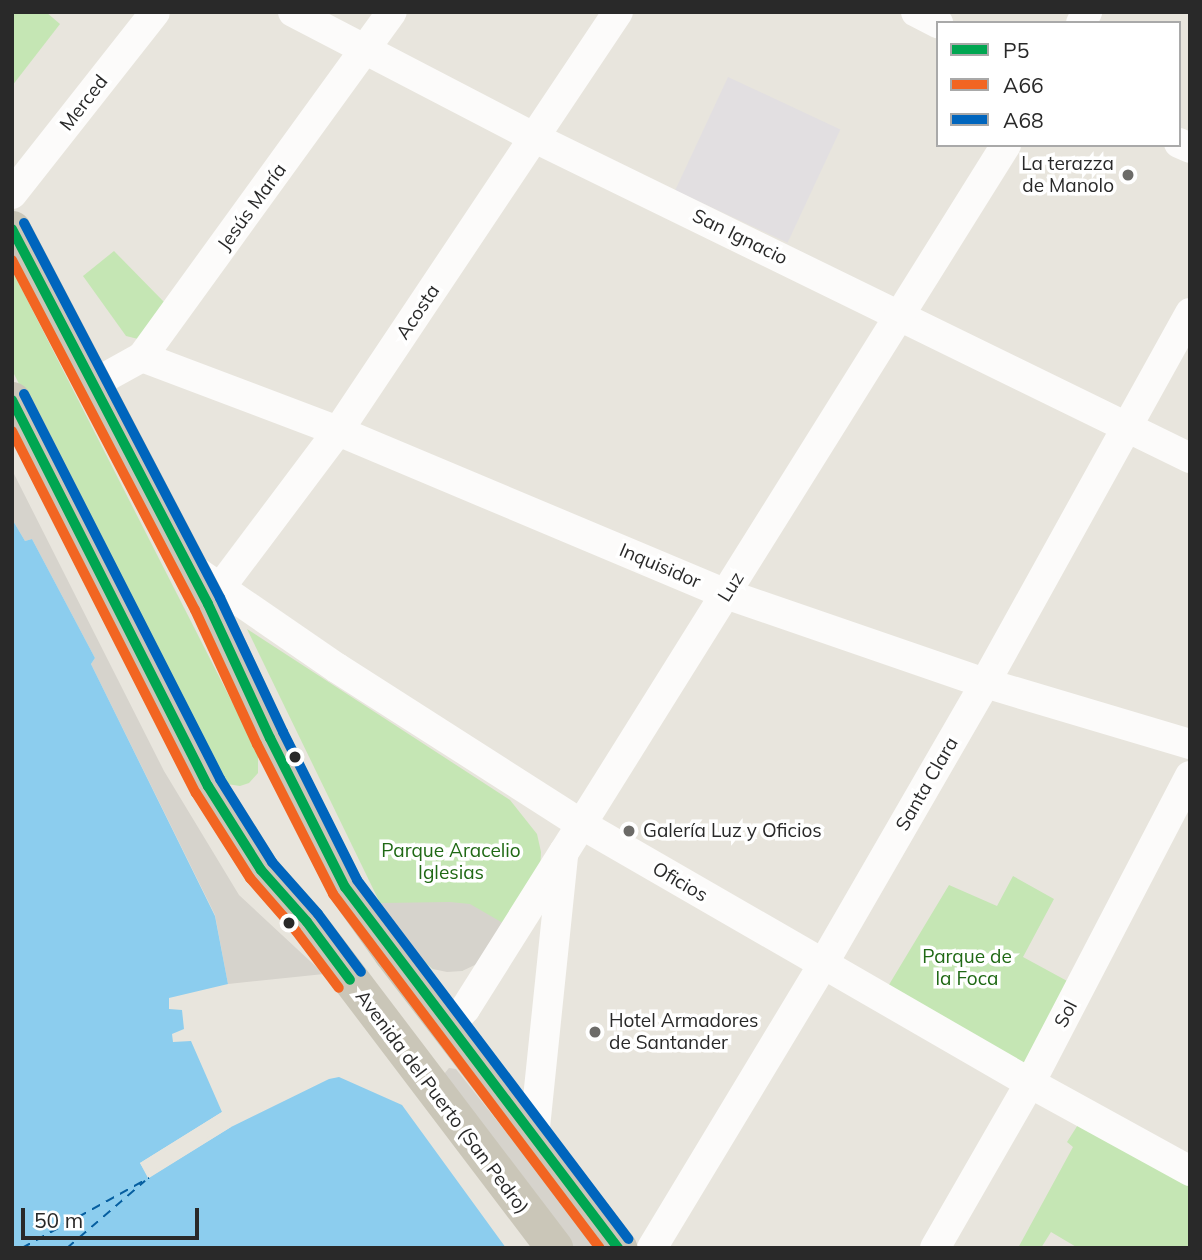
<!DOCTYPE html>
<meta charset="utf-8">
<style>
body{margin:0}
#map{position:relative;width:1202px;height:1260px;overflow:hidden;background:#e8e5dd;font-family:Mulish,sans-serif}
div>[style]{position:absolute}
[style*='--x']{left:calc(var(--x)*1px);top:calc(var(--y)*1px);width:calc(var(--w)*1px);rotate:calc(var(--a)*1deg)}
.industrial>*{inset:0;background:#e2dfe1;transform-origin:0 0}
.green>*{inset:0;background:#c5e6b4}
.plaza>*{inset:0;background:#d6d3cc}
.water>*{inset:0;background:#8ccdee}
.pier>*{inset:0;background:#e8e5dd}
.ferry>*{height:2px;margin-top:-1px;transform-origin:0;background:repeating-linear-gradient(90deg,#055ea0 0 9px,transparent 0 16px)}
.minor>*{height:30px;margin:-15px;padding:0 15px;transform-origin:15px;border-radius:15px;background:#fcfbfa}
.major>*{height:37px;margin:-18.5px;padding:0 18.5px;transform-origin:18.5px;border-radius:18.5px;background:#cac6b8}
.bus-1>*{height:10px;margin:-5px;padding:0 5px;transform-origin:5px;border-radius:5px;background:#00a651}
.bus-2>*{height:10px;margin:-5px;padding:0 5px;transform-origin:5px;border-radius:5px;background:#f26522}
.bus-3>*{height:10px;margin:-5px;padding:0 5px;transform-origin:5px;border-radius:5px;background:#0065bd}
.dots>*{width:19px;height:19px;translate:-50% -50%;box-sizing:border-box;border:4px solid #fff;border-radius:50%}
span{translate:-50% -50%;white-space:nowrap;text-align:center;line-height:1.15;-webkit-text-stroke:7px #fff;paint-order:stroke}
.street-label{font-size:19px;color:#292929}
.poi-label{font-size:19px;color:#292929}
.right{translate:-100% -50%;text-align:right}
.left{translate:0 -50%;text-align:left}
.park-label{font-size:19px;color:#206915}
.frame{position:absolute;inset:0;border:14px solid #292929;pointer-events:none}
.legend{position:absolute;left:936px;top:21px;width:245px;height:126px;box-sizing:border-box;background:#fff;border:2px solid #a9a9a9;margin:0;padding:9px 12px;list-style:none;font-size:21px;color:#292929}
.legend li{display:flex;align-items:center;gap:14px;height:35px}
.legend b{width:35px;border:2px solid #a9a9a9}
.scale{position:absolute;left:21px;top:1208px;width:178px;height:32px;box-sizing:border-box;border:4px solid #292929;border-top:0;padding-left:9px;font-size:21px;line-height:24px;white-space:nowrap;color:#292929;-webkit-text-stroke:5px #fff;paint-order:stroke}
</style>
<div id="map">
<div class="industrial">
<i style="left:728px;top:77px;width:124px;height:125px;rotate:25deg"></i>
</div>
<div class="green">
<i style="clip-path:polygon(12px 12px,46px 12px,60px 24px,12px 86px)"></i>
<i style="clip-path:polygon(114px 251px,166px 304px,138px 339px,126px 336px,83px 276px)"></i>
<i style="clip-path:polygon(12px 270px,258px 753px,258px 773px,249px 783px,240px 786px,227px 784px,153px 650px,12px 370px)"></i>
<i style="clip-path:polygon(247px 629px,510px 800px,537px 834px,541px 852px,540px 873px,499px 942px,462px 971px,433px 969px,423px 961px,380px 903px)"></i>
<i style="clip-path:polygon(1013px 876px,1054px 899px,1023px 957px,1069px 982px,1023px 1067px,887px 988px,949px 885px,997px 906px)"></i>
<i style="clip-path:polygon(1081px 1120px,1190px 1180px,1190px 1248px,1078px 1248px,1051px 1232px,1041px 1248px,1018px 1248px,1073px 1147px,1067px 1142px)"></i>
</div>
<div class="plaza">
<i style="clip-path:polygon(12px 470px,164px 771px,239px 895px,324px 974px,228px 984px,215px 915px,91px 664px,95px 658px,32px 539px,25px 541px,12px 519px)"></i>
<i style="clip-path:polygon(450px 902px,470px 904px,508px 926px,477px 964px,462px 971px,447px 972px,433px 969px,414px 951px,380px 903px)"></i>
<i style="clip-path:polygon(449px 1068px,456px 1069px,598px 1248px,574px 1248px,444px 1074px)"></i>
</div>
<div class="water">
<i style="clip-path:polygon(12px 519px,25px 541px,32px 539px,95px 658px,91px 664px,215px 916px,228px 984px,169px 998px,169px 1009px,182px 1010px,184px 1029px,172px 1034px,173px 1042px,191px 1041px,222px 1112px,140px 1163px,148px 1178px,231px 1127px,329px 1079px,339px 1077px,402px 1105px,506px 1248px,12px 1248px)"></i>
</div>
<div class="pier">
<i style="clip-path:polygon(222px 1112px,223px 1115px,144px 1164px,150px 1173px,229px 1124px,231px 1127px,149px 1178px,140px 1163px)"></i>
</div>
<div class="ferry">
<i style="--x:22;--y:1248;--w:145;--a:-28.9"></i>
<i style="--x:67;--y:1248;--w:103;--a:-40.7"></i>
</div>
<div class="minor">
<i style="--x:293;--y:12;--w:273;--a:27.5"></i>
<i style="--x:535;--y:138;--w:729;--a:26.04"></i>
<i style="--x:916;--y:12;--w:25;--a:27"></i>
<i style="--x:1081;--y:23;--w:13;--a:-61"></i>
<i style="--x:1179;--y:143;--w:12;--a:24"></i>
<i style="--x:12;--y:194;--w:231;--a:-51.8"></i>
<i style="--x:142;--y:357;--w:210;--a:20.7"></i>
<i style="--x:338;--y:431;--w:421;--a:22.8"></i>
<i style="--x:726;--y:594;--w:274;--a:19"></i>
<i style="--x:985;--y:683;--w:214;--a:16.6"></i>
<i style="--x:95;--y:383;--w:54;--a:-29"></i>
<i style="--x:142;--y:357;--w:426;--a:-54.1"></i>
<i style="--x:190;--y:567;--w:178;--a:34.5"></i>
<i style="--x:337;--y:668;--w:290;--a:32.6"></i>
<i style="--x:581;--y:824;--w:518;--a:29.98"></i>
<i style="--x:1030;--y:1083;--w:183;--a:28.8"></i>
<i style="--x:208;--y:604;--w:216;--a:-53.1"></i>
<i style="--x:338;--y:431;--w:504;--a:-56.25"></i>
<i style="--x:450;--y:1026;--w:23;--a:-49"></i>
<i style="--x:465;--y:1009;--w:186;--a:-57.8"></i>
<i style="--x:564;--y:852;--w:834;--a:-57.99"></i>
<i style="--x:534;--y:1137;--w:281;--a:-84.1"></i>
<i style="--x:652;--y:1248;--w:332;--a:-58.9"></i>
<i style="--x:823;--y:964;--w:324;--a:-60"></i>
<i style="--x:985;--y:683;--w:423;--a:-61"></i>
<i style="--x:935;--y:1248;--w:190;--a:-60.1"></i>
<i style="--x:1030;--y:1083;--w:346;--a:-62.5"></i>
</div>
<div class="major">
<i style="--x:12;--y:229;--w:423;--a:62.4"></i>
<i style="--x:208;--y:604;--w:148;--a:65.2"></i>
<i style="--x:270;--y:738;--w:167;--a:63.3"></i>
<i style="--x:345;--y:887;--w:81;--a:54.5"></i>
<i style="--x:392;--y:953;--w:372;--a:52.5"></i>
<i style="--x:12;--y:400;--w:433;--a:63.1"></i>
<i style="--x:208;--y:786;--w:62;--a:57.6"></i>
<i style="--x:241;--y:838;--w:38;--a:58"></i>
<i style="--x:261;--y:870;--w:69;--a:48.5"></i>
<i style="--x:307;--y:922;--w:409;--a:52.8"></i>
</div>
<div class="bus-1">
<i style="--x:12;--y:229;--w:423;--a:62.4"></i>
<i style="--x:208;--y:604;--w:148;--a:65.2"></i>
<i style="--x:270;--y:738;--w:167;--a:63.3"></i>
<i style="--x:345;--y:887;--w:453;--a:52.9"></i>
<i style="--x:12;--y:400;--w:433;--a:63.1"></i>
<i style="--x:208;--y:786;--w:99;--a:57.8"></i>
<i style="--x:261;--y:870;--w:69;--a:48.5"></i>
<i style="--x:307;--y:922;--w:72;--a:53.4"></i>
</div>
<div class="bus-2">
<i style="--x:12;--y:260;--w:395;--a:62.4"></i>
<i style="--x:195;--y:610;--w:148;--a:65.2"></i>
<i style="--x:257;--y:744;--w:168;--a:63.1"></i>
<i style="--x:333;--y:894;--w:443;--a:53"></i>
<i style="--x:12;--y:431;--w:406;--a:63.1"></i>
<i style="--x:196;--y:793;--w:101;--a:57.6"></i>
<i style="--x:250;--y:878;--w:70;--a:49"></i>
<i style="--x:296;--y:931;--w:71;--a:53"></i>
</div>
<div class="bus-3">
<i style="--x:24;--y:223;--w:423;--a:62.4"></i>
<i style="--x:220;--y:598;--w:148;--a:64.8"></i>
<i style="--x:283;--y:732;--w:165;--a:63.4"></i>
<i style="--x:357;--y:880;--w:450;--a:52.9"></i>
<i style="--x:24;--y:394;--w:432;--a:63"></i>
<i style="--x:220;--y:779;--w:98;--a:57.9"></i>
<i style="--x:272;--y:862;--w:69;--a:48.5"></i>
<i style="--x:318;--y:914;--w:72;--a:53.4"></i>
</div>
<div class="dots">
<i style="left:1128px;top:175px;background:#6c6b68"></i>
<i style="left:295px;top:757px;background:#292929"></i>
<i style="left:629px;top:831px;background:#6c6b68"></i>
<i style="left:289px;top:923px;background:#292929"></i>
<i style="left:595px;top:1032px;background:#6c6b68"></i>
</div>
<div class="street-label">
<span style="left:84px;top:103px;rotate:-52deg">Merced</span>
<span style="left:252px;top:207px;rotate:-54deg">Jesús María</span>
<span style="left:740px;top:237px;rotate:26deg">San Ignacio</span>
<span style="left:418px;top:312px;rotate:-56deg">Acosta</span>
<span style="left:660px;top:566px;rotate:23deg">Inquisidor</span>
<span style="left:731px;top:587px;rotate:-58deg">Luz</span>
<span style="left:927px;top:784px;rotate:-60deg">Santa Clara</span>
<span style="left:680px;top:882px;rotate:30deg">Oficios</span>
<span style="left:1066px;top:1014px;rotate:-63deg">Sol</span>
<span style="left:442px;top:1102px;rotate:53deg">Avenida del Puerto (San Pedro)</span>
</div>
<div class="poi-label">
<span class="right" style="left:1114px;top:175px">La terazza<br>de Manolo</span>
<span class="left" style="left:643px;top:831px">Galería Luz y Oficios</span>
<span class="left" style="left:609px;top:1032px">Hotel Armadores<br>de Santander</span>
</div>
<div class="park-label">
<span style="left:451px;top:862px">Parque Aracelio<br>Iglesias</span>
<span style="left:967px;top:968px">Parque de<br>la Foca</span>
</div>
<div class="frame"></div>
<ul class="legend">
<li><b style="height:9px;background:#00a651"></b>P5</li>
<li><b style="height:9px;background:#f26522"></b>A66</li>
<li><b style="height:9px;background:#0065bd"></b>A68</li>
</ul>
<div class="scale">50 m</div>
</div>
